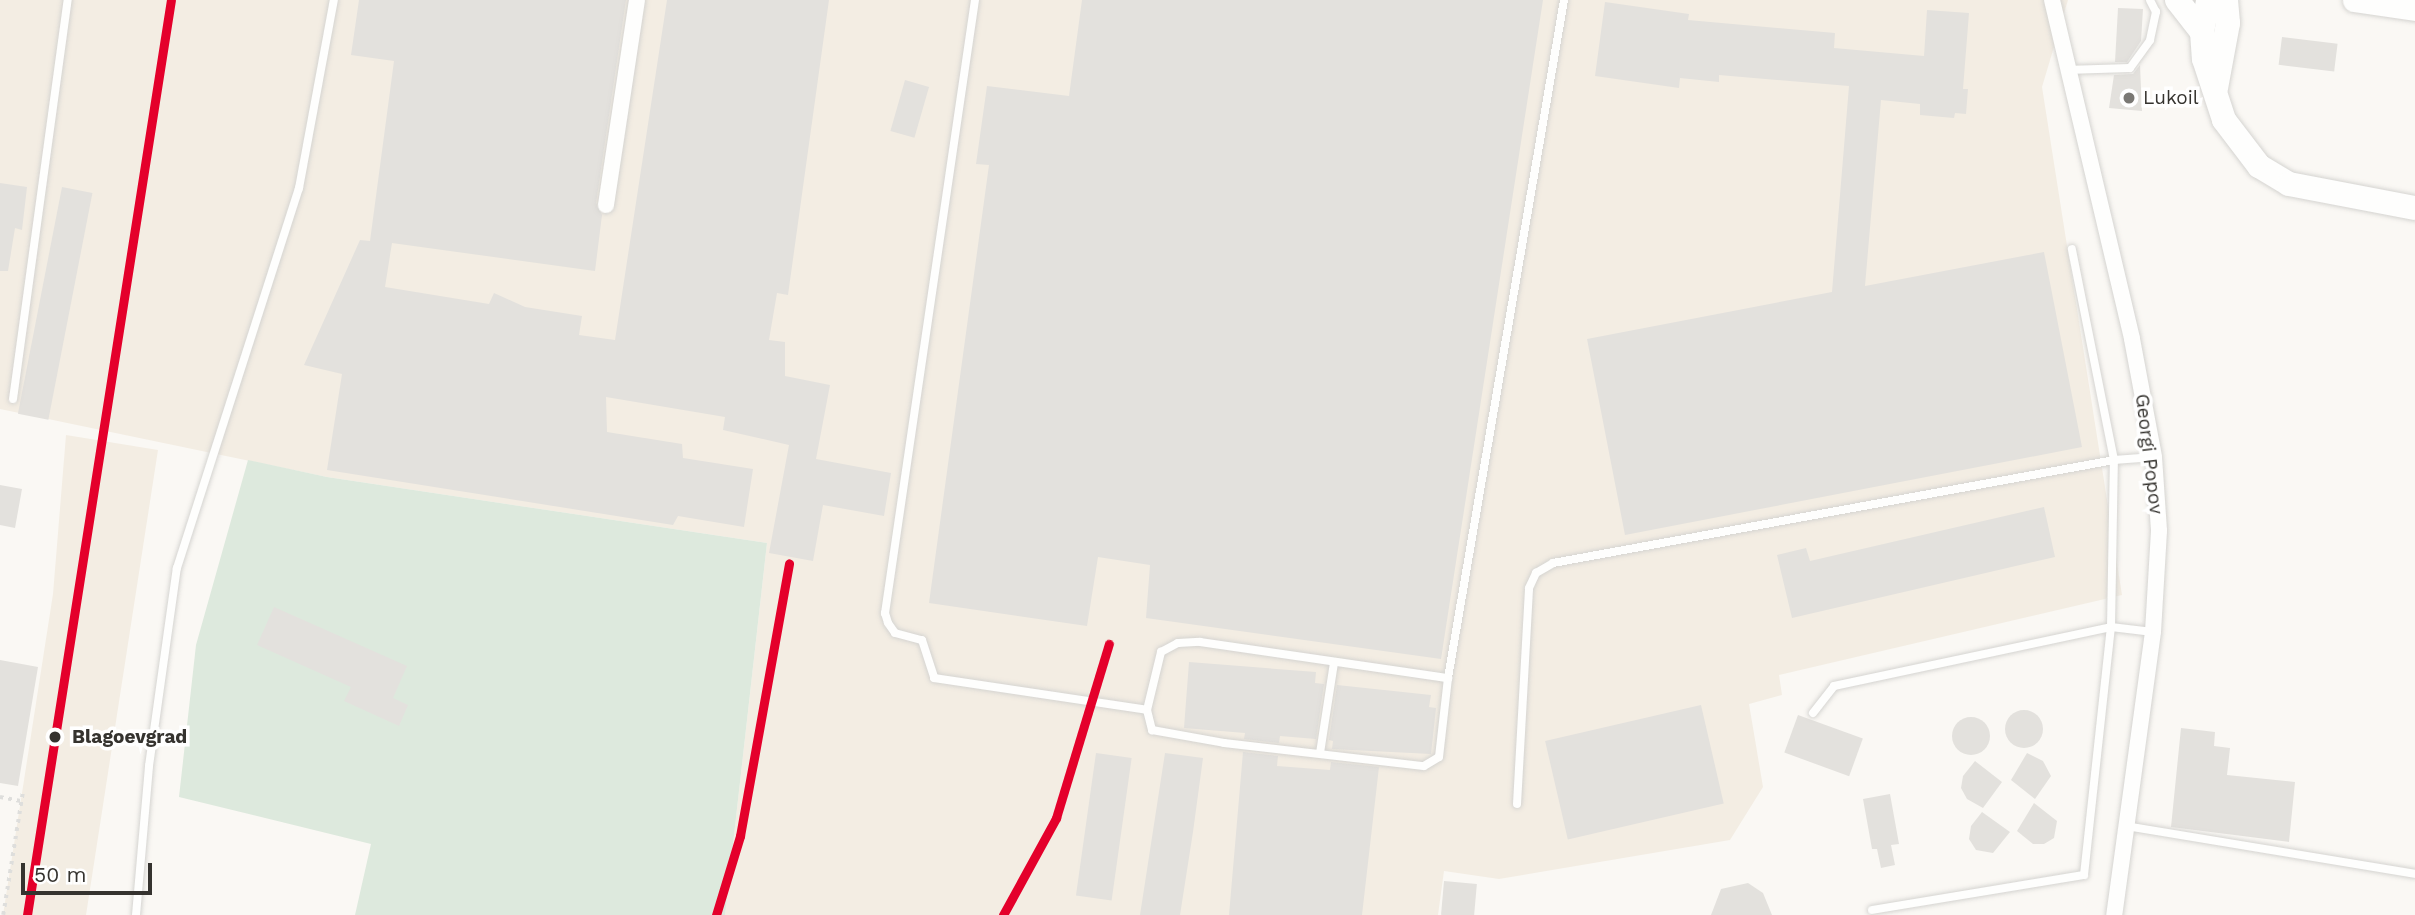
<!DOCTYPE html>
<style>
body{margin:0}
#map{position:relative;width:2415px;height:915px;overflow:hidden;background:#faf8f4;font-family:"Work Sans",sans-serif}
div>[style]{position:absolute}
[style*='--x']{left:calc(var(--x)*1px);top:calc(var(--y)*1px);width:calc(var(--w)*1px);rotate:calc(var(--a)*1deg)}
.built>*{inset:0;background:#f3ede3}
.green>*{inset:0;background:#dde9dd}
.building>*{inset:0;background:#e3e1dd;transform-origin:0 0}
.round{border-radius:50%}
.path>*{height:3.5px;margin-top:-1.75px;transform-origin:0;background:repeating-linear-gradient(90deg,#dededc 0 3.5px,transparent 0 8.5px)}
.roads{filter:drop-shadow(0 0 2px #d5d4d1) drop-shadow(0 0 2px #d5d4d1)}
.lane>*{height:8px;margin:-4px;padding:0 4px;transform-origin:4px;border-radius:4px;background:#fefefd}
.street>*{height:16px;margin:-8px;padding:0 8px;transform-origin:8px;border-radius:8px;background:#fefefd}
.secondary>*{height:23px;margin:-11.5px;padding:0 11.5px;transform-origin:11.5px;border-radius:11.5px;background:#fefefd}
.primary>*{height:24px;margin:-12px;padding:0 12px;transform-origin:12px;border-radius:12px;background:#fefefd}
.rail-1>*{height:9px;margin:-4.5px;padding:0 4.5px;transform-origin:4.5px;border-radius:4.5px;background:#e4002b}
.dots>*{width:19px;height:19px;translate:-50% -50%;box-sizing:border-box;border:4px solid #fff;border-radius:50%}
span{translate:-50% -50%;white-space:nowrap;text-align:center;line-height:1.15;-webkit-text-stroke:7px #fff;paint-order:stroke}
.poi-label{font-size:19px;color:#35332f}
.left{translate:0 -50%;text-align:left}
.street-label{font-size:19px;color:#35332f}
.stop-label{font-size:19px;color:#35332f;font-weight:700}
.scale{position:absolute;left:21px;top:863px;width:131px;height:32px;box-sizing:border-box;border:4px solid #35332f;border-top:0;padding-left:9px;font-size:21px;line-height:24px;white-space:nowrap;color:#35332f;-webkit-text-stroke:5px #fff;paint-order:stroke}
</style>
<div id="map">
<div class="built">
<i style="clip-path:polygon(0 0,2068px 0,2042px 87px,2122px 595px,1779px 675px,1782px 695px,1749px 704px,1763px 787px,1730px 840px,1499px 879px,1444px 871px,1438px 915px,725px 915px,767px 543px,327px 477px,0 409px)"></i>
<i style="clip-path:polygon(66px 435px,158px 450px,86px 915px,3px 915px,53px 594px)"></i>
</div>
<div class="green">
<i style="clip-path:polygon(248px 460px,327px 477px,767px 543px,725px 915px,355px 915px,371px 844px,179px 797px,196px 645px)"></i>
</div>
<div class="building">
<i style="clip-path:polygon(359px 0,626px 0,596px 203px,602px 215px,595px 271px,392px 243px,385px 287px,489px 304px,494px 293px,525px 307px,582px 316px,579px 335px,615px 340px,667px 0,829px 0,788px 295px,777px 293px,769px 340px,785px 342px,785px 376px,830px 385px,816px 459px,891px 473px,884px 516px,823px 505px,813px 561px,769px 553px,789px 445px,723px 430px,725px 417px,606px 397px,607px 432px,682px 444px,683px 458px,753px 469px,744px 527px,678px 516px,673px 525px,327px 470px,342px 374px,304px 365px,360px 240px,370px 241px,394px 61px,351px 55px)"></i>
<i style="clip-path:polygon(1082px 0,1543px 0,1441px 659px,1146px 618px,1150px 565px,1098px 557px,1087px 626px,929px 603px,989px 165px,976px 164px,987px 86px,1069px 96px)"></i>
<i style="clip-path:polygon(1605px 2px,1689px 14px,1688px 20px,1835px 33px,1834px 48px,1924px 56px,1927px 10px,1969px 13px,1963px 89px,1968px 89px,1966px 114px,1955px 113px,1954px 118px,1920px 115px,1920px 104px,1881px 100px,1865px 286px,2044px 252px,2082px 447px,1625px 535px,1587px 339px,1832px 292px,1849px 86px,1719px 75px,1719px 82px,1680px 78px,1679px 88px,1595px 76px)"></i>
<i style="clip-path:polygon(2118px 8px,2143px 9px,2141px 41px,2127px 62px,2115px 62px)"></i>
<i style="left:2282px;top:37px;width:56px;height:28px;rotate:7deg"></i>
<i style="clip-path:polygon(2140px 65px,2142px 111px,2109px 108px,2114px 75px,2133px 74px)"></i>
<i style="left:905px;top:80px;width:25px;height:53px;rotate:16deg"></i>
<i style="clip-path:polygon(0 183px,27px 187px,22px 230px,15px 228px,8px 271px,0 271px)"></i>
<i style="left:62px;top:187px;width:31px;height:231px;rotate:11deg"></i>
<i style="clip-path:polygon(0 485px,22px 489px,15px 528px,0 525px)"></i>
<i style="clip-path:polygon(2044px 507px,2055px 557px,1792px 618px,1777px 555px,1806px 548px,1810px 561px)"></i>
<i style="clip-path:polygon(274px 607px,407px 666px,393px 698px,408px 705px,399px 726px,344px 701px,351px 687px,257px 645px)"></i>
<i style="clip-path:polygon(0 660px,38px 667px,18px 786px,0 783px)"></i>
<i style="clip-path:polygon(1189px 662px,1316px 672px,1315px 683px,1324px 684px,1316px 739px,1280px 736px,1279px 743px,1244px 739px,1245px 733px,1184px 728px)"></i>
<i style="clip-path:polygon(1337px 685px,1431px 695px,1429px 707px,1436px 708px,1431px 754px,1332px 749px,1333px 741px,1329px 740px)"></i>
<i style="left:1701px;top:705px;width:101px;height:160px;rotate:77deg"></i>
<i class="round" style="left:2005px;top:710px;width:38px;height:38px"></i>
<i style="left:1798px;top:715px;width:69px;height:40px;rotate:20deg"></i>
<i class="round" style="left:1952px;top:717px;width:38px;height:38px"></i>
<i style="clip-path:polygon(2181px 728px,2215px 732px,2214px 746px,2230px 748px,2227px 775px,2295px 782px,2289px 842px,2171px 827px)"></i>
<i style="clip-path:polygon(1243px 752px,1278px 756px,1277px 766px,1330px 770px,1331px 762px,1379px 767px,1362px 915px,1229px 915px)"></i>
<i style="left:1096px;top:753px;width:36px;height:144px;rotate:8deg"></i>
<i style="clip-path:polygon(1165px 753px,1203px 758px,1193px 832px,1180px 915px,1140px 915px)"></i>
<i style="clip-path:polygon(2027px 753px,2043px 761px,2051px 776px,2035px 799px,2011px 780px)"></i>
<i style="clip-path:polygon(1975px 761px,2002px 782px,1983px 808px,1967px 799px,1961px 788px,1963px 776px)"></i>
<i style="clip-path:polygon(1890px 794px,1899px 844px,1891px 845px,1895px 865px,1881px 868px,1877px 849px,1872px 849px,1863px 799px)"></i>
<i style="clip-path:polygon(2034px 803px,2057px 821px,2054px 838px,2044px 844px,2033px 844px,2017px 831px)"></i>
<i style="clip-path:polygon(1982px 812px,2010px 832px,1993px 853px,1976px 850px,1969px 839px,1971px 826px)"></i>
<i style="left:1444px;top:881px;width:33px;height:34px;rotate:5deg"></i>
<i style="clip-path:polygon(1748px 883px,1763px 893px,1772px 915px,1711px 915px,1721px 889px)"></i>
</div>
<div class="path">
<i style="--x:0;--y:797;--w:21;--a:11"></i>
<i style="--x:3;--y:915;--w:127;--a:-80.9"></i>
</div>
<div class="roads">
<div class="lane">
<i style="--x:975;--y:0;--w:620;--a:98.35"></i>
<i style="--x:885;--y:613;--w:10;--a:73"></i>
<i style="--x:888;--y:623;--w:12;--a:55"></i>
<i style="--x:895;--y:633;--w:28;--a:15"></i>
<i style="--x:922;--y:640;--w:40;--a:72"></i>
<i style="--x:934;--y:678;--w:215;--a:8.5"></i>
<i style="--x:1147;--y:710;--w:60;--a:-76.4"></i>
<i style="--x:1161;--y:652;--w:19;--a:-28"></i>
<i style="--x:1178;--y:643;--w:22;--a:-3"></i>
<i style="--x:1200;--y:642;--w:251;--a:8.3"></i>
<i style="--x:1448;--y:678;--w:688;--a:-80.29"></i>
<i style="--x:2066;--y:70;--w:64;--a:-1.8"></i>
<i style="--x:2130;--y:68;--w:34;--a:-54"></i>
<i style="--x:2150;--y:40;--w:29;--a:-78"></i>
<i style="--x:2156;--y:12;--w:13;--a:-117"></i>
<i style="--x:13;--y:399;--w:403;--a:-82.2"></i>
<i style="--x:1147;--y:710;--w:21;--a:76"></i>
<i style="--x:1152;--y:730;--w:73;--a:10.2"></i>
<i style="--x:1224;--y:743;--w:201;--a:6.6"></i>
<i style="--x:1424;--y:766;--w:17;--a:-31"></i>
<i style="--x:1439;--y:757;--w:80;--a:-83.5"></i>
<i style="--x:1813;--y:713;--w:34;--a:-52"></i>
<i style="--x:1834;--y:686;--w:283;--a:-12"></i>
<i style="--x:2111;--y:627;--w:167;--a:-89"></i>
<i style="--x:2114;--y:460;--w:40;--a:-4.3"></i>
<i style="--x:1320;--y:753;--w:91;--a:-81.2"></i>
<i style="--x:1517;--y:804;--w:216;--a:-86.8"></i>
<i style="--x:1529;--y:588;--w:17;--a:-65"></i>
<i style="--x:1536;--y:573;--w:20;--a:-30"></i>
<i style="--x:1553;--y:563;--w:570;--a:-10.4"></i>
<i style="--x:2114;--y:460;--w:215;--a:-101.3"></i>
<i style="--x:2126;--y:826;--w:293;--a:9.4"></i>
<i style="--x:1872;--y:910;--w:215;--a:-9.4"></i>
<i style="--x:2084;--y:875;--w:249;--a:-83.8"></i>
<i style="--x:2111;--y:627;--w:42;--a:6.8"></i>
<i style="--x:136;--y:915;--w:150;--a:-85"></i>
<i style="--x:149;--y:766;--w:200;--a:-82"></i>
<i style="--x:177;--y:568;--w:399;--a:-72.2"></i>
<i style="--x:299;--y:188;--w:191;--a:-79.5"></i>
</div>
<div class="street">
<i style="--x:2052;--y:0;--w:348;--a:76.7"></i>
<i style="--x:2132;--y:339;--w:120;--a:79.4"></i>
<i style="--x:2154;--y:457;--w:74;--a:86.1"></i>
<i style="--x:2159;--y:531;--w:101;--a:93.4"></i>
<i style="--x:2153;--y:632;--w:286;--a:97.8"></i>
<i style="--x:606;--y:205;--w:207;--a:-81.4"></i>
</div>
<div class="secondary">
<i style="--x:2354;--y:0;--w:62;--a:8.4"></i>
</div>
<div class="primary">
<i style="--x:2177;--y:0;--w:41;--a:52"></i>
<i style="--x:2202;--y:32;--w:27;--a:86"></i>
<i style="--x:2204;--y:59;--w:64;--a:71.8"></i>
<i style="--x:2224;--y:120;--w:58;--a:52.7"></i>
<i style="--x:2259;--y:166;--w:35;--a:31"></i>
<i style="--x:2289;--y:184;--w:128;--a:10.8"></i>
<i style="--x:2202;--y:32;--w:33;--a:-79"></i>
<i style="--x:2216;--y:88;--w:66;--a:-79.5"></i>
<i style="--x:2228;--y:23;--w:23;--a:-95"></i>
</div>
</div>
<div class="rail-1">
<i style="--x:27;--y:915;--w:926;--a:-81.06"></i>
<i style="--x:716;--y:915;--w:83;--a:-73.1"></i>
<i style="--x:740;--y:836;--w:277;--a:-79.8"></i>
<i style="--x:1003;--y:915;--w:111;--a:-61.3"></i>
<i style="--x:1056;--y:818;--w:182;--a:-73.1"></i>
</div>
<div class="dots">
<i style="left:2129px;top:98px;background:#7a7874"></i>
<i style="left:55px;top:737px;background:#35332f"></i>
</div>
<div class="poi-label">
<span class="left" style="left:2143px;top:98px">Lukoil</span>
</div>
<div class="street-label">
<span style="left:2149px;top:454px;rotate:83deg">Georgi Popov</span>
</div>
<div class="stop-label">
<span class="left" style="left:72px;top:737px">Blagoevgrad</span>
</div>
<div class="scale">50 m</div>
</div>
